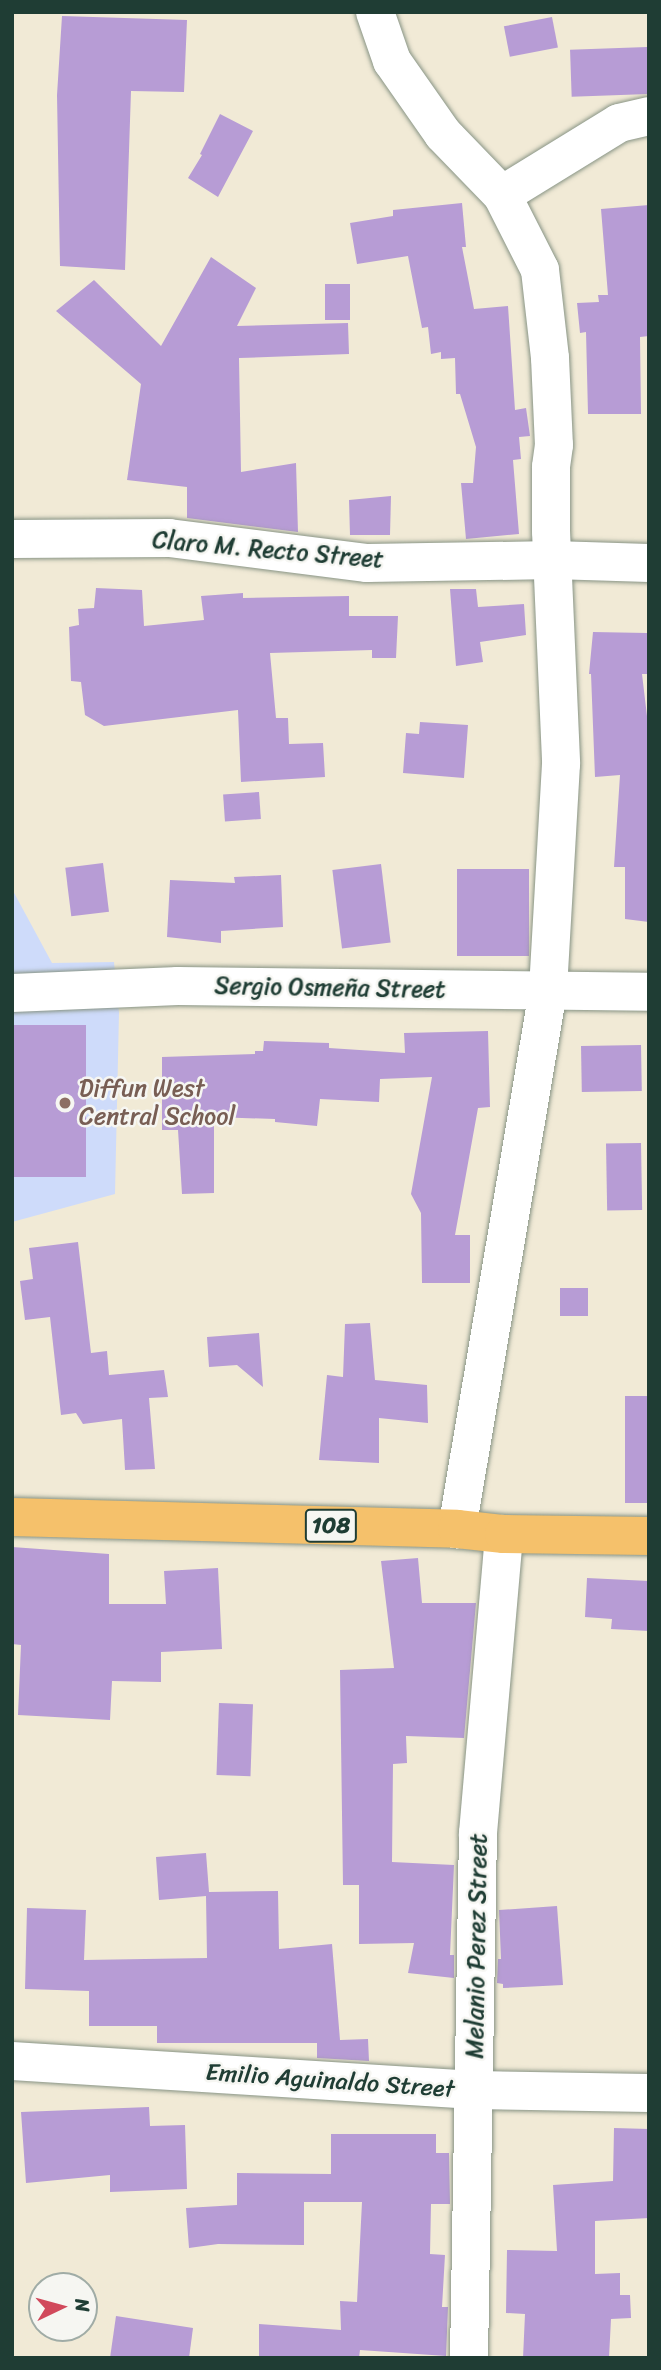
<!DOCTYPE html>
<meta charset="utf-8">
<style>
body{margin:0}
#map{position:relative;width:661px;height:2370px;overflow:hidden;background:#f1ead6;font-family:Sriracha,sans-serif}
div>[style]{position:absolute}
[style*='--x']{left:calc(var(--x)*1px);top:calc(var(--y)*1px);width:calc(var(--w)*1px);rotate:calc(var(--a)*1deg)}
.built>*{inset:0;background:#cedbfa}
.building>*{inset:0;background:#b79cd5;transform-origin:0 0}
.roads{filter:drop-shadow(0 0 2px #889485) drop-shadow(0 0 2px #889485)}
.minor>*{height:38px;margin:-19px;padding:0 19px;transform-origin:19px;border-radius:19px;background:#fff}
.major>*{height:38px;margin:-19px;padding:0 19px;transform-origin:19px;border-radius:19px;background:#f5c16b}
.dots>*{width:19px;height:19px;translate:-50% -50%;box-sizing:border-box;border:4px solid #f6f6f2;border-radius:50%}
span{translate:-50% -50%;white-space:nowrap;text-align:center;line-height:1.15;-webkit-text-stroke:5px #f6f6f2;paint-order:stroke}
.shield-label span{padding:2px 5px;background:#f6f6f2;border:2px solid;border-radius:5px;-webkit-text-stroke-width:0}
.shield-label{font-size:23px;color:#1f3d34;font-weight:700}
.street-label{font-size:24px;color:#1f3d34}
.education-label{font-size:24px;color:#785e54}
.left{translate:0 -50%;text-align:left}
.frame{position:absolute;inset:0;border:14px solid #1f3d34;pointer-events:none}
.north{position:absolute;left:28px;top:2272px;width:70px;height:70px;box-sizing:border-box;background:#f6f6f2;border:2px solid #a0aca6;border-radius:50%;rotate:85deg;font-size:19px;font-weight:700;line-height:28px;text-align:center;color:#1f3d34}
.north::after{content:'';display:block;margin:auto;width:24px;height:32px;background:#d1495b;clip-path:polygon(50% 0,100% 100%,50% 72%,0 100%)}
</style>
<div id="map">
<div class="built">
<i style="clip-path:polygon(12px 889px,52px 963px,114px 962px,119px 1013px,115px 1194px,12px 1222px)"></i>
</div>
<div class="building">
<i style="clip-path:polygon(62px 16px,187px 20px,184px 92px,131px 91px,125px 270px,60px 266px,57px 95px)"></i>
<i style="left:552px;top:17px;width:31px;height:49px;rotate:79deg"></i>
<i style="left:647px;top:47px;width:47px;height:77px;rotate:88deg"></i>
<i style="clip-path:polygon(220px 114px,253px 131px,218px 197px,188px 178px,202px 155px,200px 154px)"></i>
<i style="clip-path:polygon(462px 203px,466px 247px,462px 247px,474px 309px,508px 306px,515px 410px,526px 408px,530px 436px,519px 437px,521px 459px,513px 460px,519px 534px,466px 539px,461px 483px,473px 483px,476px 447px,460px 394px,456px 394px,455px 358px,441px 359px,441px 352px,431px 354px,428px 327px,422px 328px,408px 256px,357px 264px,350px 223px,393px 216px,393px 210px)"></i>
<i style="clip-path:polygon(649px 205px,649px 336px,640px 337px,641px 414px,588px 414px,586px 332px,580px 333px,577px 303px,599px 302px,598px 295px,608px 295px,601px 209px)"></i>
<i style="clip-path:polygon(211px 257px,256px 288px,237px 326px,348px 323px,349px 354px,239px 358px,241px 472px,296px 463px,298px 532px,187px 518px,187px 487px,127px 480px,141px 384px,56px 311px,94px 280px,161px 346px)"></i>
<i style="left:325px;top:284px;width:25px;height:36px"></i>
<i style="clip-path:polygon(391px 496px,390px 535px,350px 535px,349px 500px)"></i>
<i style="clip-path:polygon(96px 588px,142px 590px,144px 626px,204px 620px,201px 596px,243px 593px,243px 598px,349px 596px,349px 616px,398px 616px,396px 658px,372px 658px,372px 650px,270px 653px,276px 718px,288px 718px,289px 744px,323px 743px,325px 777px,241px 782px,238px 710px,104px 726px,85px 715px,81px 682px,71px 681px,69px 627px,79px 625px,78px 609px,94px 608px)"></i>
<i style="clip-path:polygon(450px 589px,476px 589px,478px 607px,524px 604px,526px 635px,480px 642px,483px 662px,456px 666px)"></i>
<i style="clip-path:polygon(593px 632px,647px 633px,649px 674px,642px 674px,649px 733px,649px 922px,625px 919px,625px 867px,614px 867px,620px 775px,595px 777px,591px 674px,589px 674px)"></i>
<i style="clip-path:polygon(420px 722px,468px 725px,464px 778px,403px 773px,406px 733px,419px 734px)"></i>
<i style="left:259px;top:792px;width:27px;height:36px;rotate:86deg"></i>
<i style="left:103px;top:863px;width:49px;height:38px;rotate:83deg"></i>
<i style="left:381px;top:864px;width:79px;height:49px;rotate:83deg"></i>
<i style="left:457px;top:869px;width:72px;height:87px"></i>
<i style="clip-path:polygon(281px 875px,283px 927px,221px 931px,221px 943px,167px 937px,170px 880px,235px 883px,234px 877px)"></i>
<i style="left:12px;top:1025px;width:74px;height:152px"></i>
<i style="clip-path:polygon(488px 1031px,490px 1107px,478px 1108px,455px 1235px,470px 1235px,470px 1283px,422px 1283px,421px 1213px,411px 1194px,432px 1077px,380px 1079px,379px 1102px,320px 1099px,317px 1126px,275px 1122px,275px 1119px,214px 1117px,214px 1193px,182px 1194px,178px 1130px,162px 1130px,162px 1057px,255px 1054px,255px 1051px,263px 1051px,264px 1041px,329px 1043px,329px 1048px,405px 1053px,404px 1033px)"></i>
<i style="left:641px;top:1045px;width:46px;height:60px;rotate:89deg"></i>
<i style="left:641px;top:1143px;width:67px;height:35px;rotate:89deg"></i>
<i style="clip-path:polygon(78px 1242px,91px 1353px,107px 1351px,109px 1375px,164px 1370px,168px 1397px,149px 1398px,155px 1469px,125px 1470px,122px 1419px,83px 1424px,76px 1413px,61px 1415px,50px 1317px,25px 1320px,20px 1281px,33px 1279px,29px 1248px)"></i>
<i style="left:560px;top:1288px;width:28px;height:28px"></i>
<i style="clip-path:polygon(370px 1323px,375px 1380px,427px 1385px,428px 1423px,379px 1418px,379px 1463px,319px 1460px,327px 1375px,343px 1377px,345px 1324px)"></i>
<i style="clip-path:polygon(259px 1333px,263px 1387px,237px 1365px,209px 1367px,207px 1337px)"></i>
<i style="left:625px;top:1396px;width:24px;height:107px"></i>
<i style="clip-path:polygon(12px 1547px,109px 1554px,109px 1604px,166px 1604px,164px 1571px,218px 1568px,222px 1649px,161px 1652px,161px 1682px,112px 1681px,110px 1720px,18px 1715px,21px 1645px,12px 1644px)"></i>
<i style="clip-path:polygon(418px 1558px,422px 1603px,476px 1603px,464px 1738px,406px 1736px,407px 1763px,393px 1764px,392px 1862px,454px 1865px,450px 1955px,454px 1955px,454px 1978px,408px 1973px,414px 1943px,359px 1944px,359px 1885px,343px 1885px,340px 1670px,394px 1668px,381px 1561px)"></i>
<i style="clip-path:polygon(587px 1578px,649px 1581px,649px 1631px,611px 1629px,612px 1619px,585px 1617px)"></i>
<i style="left:219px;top:1703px;width:34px;height:72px;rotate:2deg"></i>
<i style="clip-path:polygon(206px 1853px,209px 1892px,278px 1891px,279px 1949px,332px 1944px,340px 2040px,368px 2039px,369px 2061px,317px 2058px,317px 2043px,157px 2043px,157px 2026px,89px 2026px,89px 1991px,25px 1989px,27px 1908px,86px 1910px,84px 1960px,207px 1958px,206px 1896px,159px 1900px,156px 1857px)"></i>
<i style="clip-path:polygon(557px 1906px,563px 1985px,503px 1988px,503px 1984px,497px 1983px,498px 1959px,501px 1959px,499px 1910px)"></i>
<i style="clip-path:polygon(149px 2107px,150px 2126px,185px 2125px,187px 2189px,110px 2192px,110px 2175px,26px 2183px,21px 2112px)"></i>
<i style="clip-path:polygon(614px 2128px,649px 2129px,649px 2218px,595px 2221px,595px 2274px,620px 2273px,620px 2295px,630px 2295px,631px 2318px,611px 2319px,609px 2358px,523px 2358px,525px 2314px,506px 2313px,507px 2250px,557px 2251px,553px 2185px,613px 2181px)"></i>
<i style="clip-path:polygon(331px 2134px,436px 2134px,436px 2153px,449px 2153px,450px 2204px,431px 2204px,430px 2254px,445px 2255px,442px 2307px,448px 2307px,446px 2356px,360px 2350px,359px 2358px,259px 2358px,259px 2324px,341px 2330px,340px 2301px,357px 2302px,362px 2202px,304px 2202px,304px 2245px,218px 2244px,189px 2248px,186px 2208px,237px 2205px,237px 2173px,331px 2174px)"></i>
<i style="clip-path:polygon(116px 2316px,193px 2328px,189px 2358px,110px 2358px)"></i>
</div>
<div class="roads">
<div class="minor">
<i style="--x:375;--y:12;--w:52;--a:70.9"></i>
<i style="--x:392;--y:61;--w:89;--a:55.1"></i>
<i style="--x:443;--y:134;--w:85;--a:46"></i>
<i style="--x:502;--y:195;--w:84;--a:63.1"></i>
<i style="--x:540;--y:270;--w:89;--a:83.5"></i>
<i style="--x:550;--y:358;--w:87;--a:87.4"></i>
<i style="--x:554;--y:445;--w:22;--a:98"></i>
<i style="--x:551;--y:467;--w:64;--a:90"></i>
<i style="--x:551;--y:531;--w:233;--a:87.5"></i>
<i style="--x:561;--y:764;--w:227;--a:93.3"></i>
<i style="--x:548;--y:991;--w:546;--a:99.6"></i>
<i style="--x:502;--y:195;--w:137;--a:-31.6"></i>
<i style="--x:619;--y:123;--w:31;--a:-13"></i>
<i style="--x:12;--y:539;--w:157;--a:-0.4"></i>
<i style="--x:169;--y:538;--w:200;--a:7.2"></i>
<i style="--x:367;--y:563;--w:186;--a:-0.9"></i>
<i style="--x:553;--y:560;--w:96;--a:1.8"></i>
<i style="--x:12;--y:993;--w:166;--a:-2.4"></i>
<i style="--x:178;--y:986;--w:471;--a:0.7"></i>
<i style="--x:12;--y:2061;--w:463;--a:3.6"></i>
<i style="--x:474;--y:2090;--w:175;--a:1"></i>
<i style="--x:469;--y:2358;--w:525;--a:-89.02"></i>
<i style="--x:478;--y:1833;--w:300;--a:-85"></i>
</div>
<div class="major">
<i style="--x:12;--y:1517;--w:445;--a:1.5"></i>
<i style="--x:457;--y:1529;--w:47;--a:6.1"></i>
<i style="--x:504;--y:1534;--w:145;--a:0.8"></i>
</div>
</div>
<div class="dots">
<i style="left:65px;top:1103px;background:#8d6e63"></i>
</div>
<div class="shield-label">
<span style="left:331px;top:1526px">108</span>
</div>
<div class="street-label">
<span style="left:268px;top:550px;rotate:5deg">Claro M. Recto Street</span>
<span style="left:330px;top:988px;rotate:1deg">Sergio Osmeña Street</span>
<span style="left:477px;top:1946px;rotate:-89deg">Melanio Perez Street</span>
<span style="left:330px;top:2081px;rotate:4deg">Emilio Aguinaldo Street</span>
</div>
<div class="education-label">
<span class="left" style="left:79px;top:1103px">Diffun West<br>Central School</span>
</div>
<div class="frame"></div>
<div class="north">N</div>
</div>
